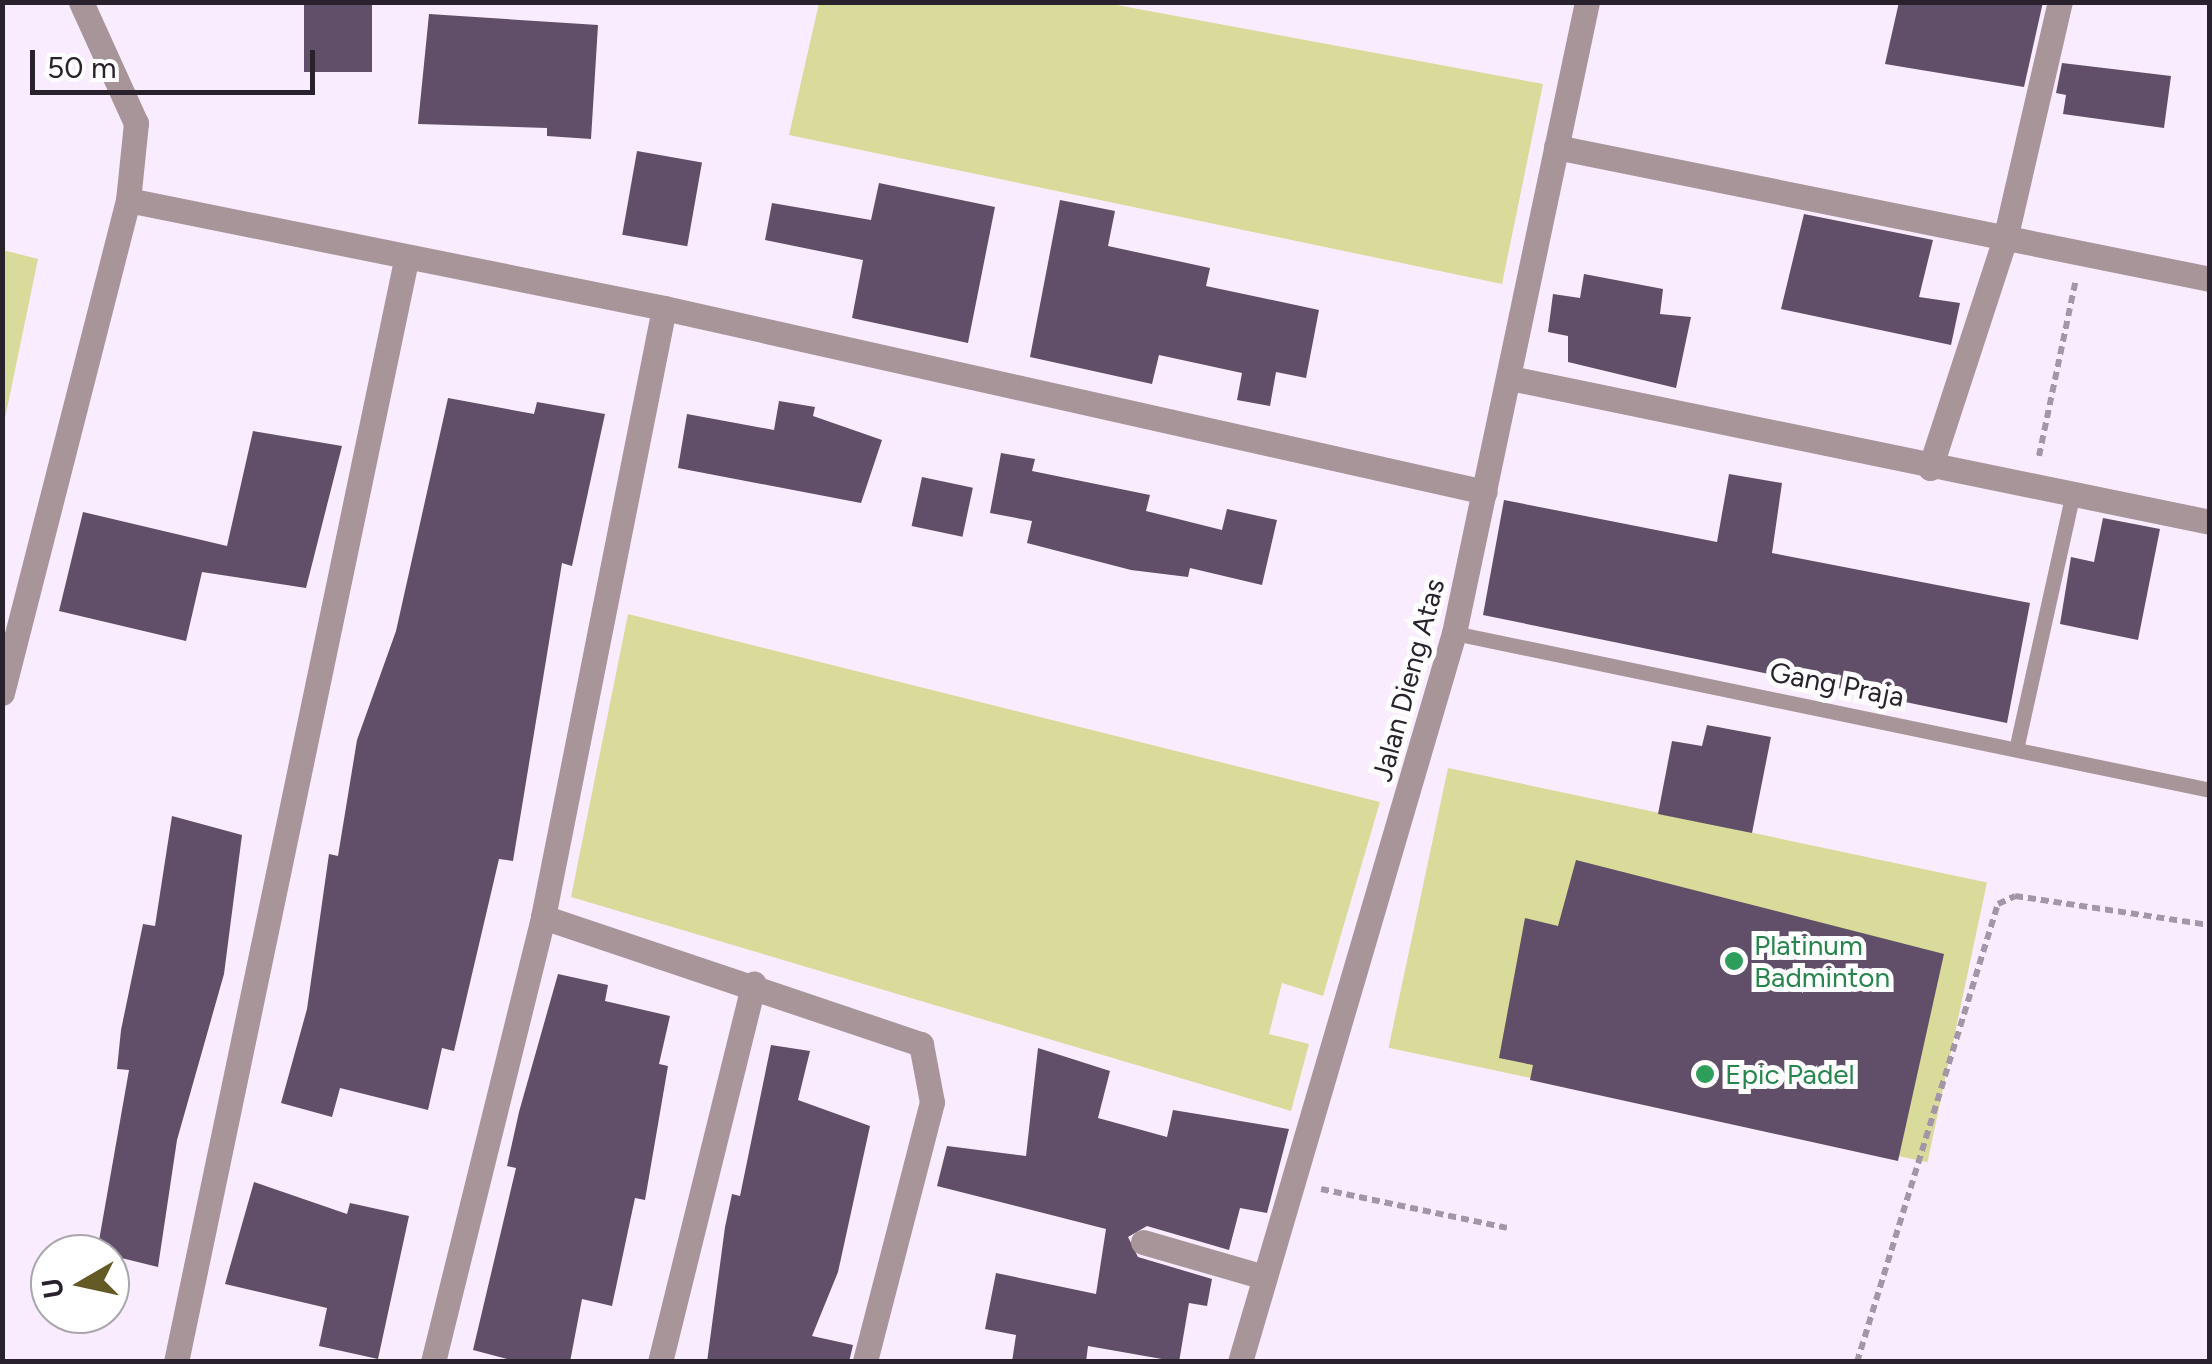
<!DOCTYPE html>
<style>
body{margin:0}
#map{position:relative;width:2212px;height:1364px;overflow:hidden;background:#faecff;font-family:Figtree,sans-serif}
div>[style]{position:absolute}
[style*='--x']{left:calc(var(--x)*1px);top:calc(var(--y)*1px);width:calc(var(--w)*1px);rotate:calc(var(--a)*1deg)}
.green>*{inset:0;background:#d8db99;transform-origin:0 0}
.building>*{inset:0;background:#614e68;transform-origin:0 0}
.path>*{height:6px;margin-top:-3px;transform-origin:0;background:repeating-linear-gradient(90deg,#a397a7 0 8px,transparent 0 13px)}
.service>*{height:15px;margin:-7.5px;padding:0 7.5px;transform-origin:7.5px;border-radius:7.5px;background:#a79599}
.minor>*{height:25px;margin:-12.5px;padding:0 12.5px;transform-origin:12.5px;border-radius:12.5px;background:#a79599}
.tertiary>*{height:25px;margin:-12.5px;padding:0 12.5px;transform-origin:12.5px;border-radius:12.5px;background:#a79599}
.dots>*{width:28px;height:28px;translate:-50% -50%;box-sizing:border-box;border:5px solid #fff;border-radius:50%}
span{translate:-50% -50%;white-space:nowrap;text-align:center;line-height:1.15;-webkit-text-stroke:10px #fff;paint-order:stroke}
.street-label{font-size:28px;color:#29212c}
.leisure-label{font-size:28px;color:#27864d}
.left{translate:0 -50%;text-align:left}
.frame{position:absolute;inset:0;border:5px solid #29212c;pointer-events:none}
.north{position:absolute;left:30px;top:1234px;width:100px;height:100px;box-sizing:border-box;background:#fff;border:2px solid #a9a6ab;border-radius:50%;rotate:261deg;font-size:28px;font-weight:700;line-height:40px;text-align:center;color:#29212c}
.north::after{content:'';display:block;margin:auto;width:35px;height:45px;background:#635a26;clip-path:polygon(50% 0,100% 100%,50% 72%,0 100%)}
.scale{position:absolute;left:30px;top:50px;width:285px;height:45px;box-sizing:border-box;border:5px solid #29212c;border-top:0;padding-left:12px;font-size:30px;line-height:35px;white-space:nowrap;color:#29212c;-webkit-text-stroke:8px #fff;paint-order:stroke}
</style>
<div id="map">
<div class="green">
<i style="clip-path:polygon(819px 3px,1106px 3px,1543px 84px,1502px 284px,789px 135px)"></i>
<i style="clip-path:polygon(3px 250px,38px 259px,3px 428px,2px 250px)"></i>
<i style="clip-path:polygon(628px 614px,1380px 802px,1323px 996px,1282px 983px,1269px 1034px,1309px 1044px,1291px 1111px,571px 897px)"></i>
<i style="left:1448px;top:768px;width:551px;height:286px;rotate:12deg"></i>
</div>
<div class="building">
<i style="left:304px;top:2px;width:68px;height:70px"></i>
<i style="clip-path:polygon(1899px 2px,2043px 2px,2024px 87px,1885px 64px)"></i>
<i style="clip-path:polygon(429px 14px,598px 25px,591px 139px,547px 136px,547px 128px,418px 124px)"></i>
<i style="clip-path:polygon(2062px 63px,2171px 76px,2164px 128px,2063px 114px,2066px 95px,2056px 93px)"></i>
<i style="left:637px;top:151px;width:66px;height:85px;rotate:10deg"></i>
<i style="clip-path:polygon(879px 183px,995px 207px,968px 343px,852px 318px,863px 260px,765px 240px,772px 203px,871px 220px)"></i>
<i style="clip-path:polygon(1060px 200px,1115px 211px,1108px 246px,1210px 268px,1206px 286px,1319px 310px,1306px 378px,1276px 372px,1270px 406px,1237px 400px,1242px 373px,1159px 355px,1152px 384px,1030px 357px)"></i>
<i style="clip-path:polygon(1804px 214px,1933px 240px,1919px 297px,1960px 303px,1951px 345px,1781px 309px)"></i>
<i style="clip-path:polygon(1584px 274px,1663px 289px,1660px 314px,1691px 317px,1676px 388px,1568px 362px,1568px 336px,1548px 332px,1553px 294px,1580px 298px)"></i>
<i style="clip-path:polygon(448px 398px,534px 414px,537px 402px,605px 414px,572px 566px,562px 563px,513px 861px,499px 859px,454px 1051px,442px 1048px,428px 1110px,340px 1088px,332px 1117px,281px 1103px,307px 1009px,329px 854px,338px 856px,357px 740px,396px 631px)"></i>
<i style="clip-path:polygon(779px 401px,815px 407px,813px 416px,882px 440px,861px 503px,678px 468px,687px 414px,774px 430px)"></i>
<i style="clip-path:polygon(253px 431px,342px 446px,306px 588px,202px 572px,186px 641px,59px 611px,83px 512px,227px 546px)"></i>
<i style="clip-path:polygon(1001px 453px,1035px 459px,1032px 471px,1150px 495px,1146px 511px,1222px 530px,1227px 509px,1277px 520px,1262px 585px,1190px 568px,1188px 577px,1131px 570px,1027px 543px,1032px 521px,990px 513px)"></i>
<i style="clip-path:polygon(1729px 474px,1782px 483px,1772px 553px,2030px 603px,2007px 723px,1483px 615px,1504px 500px,1717px 542px)"></i>
<i style="left:922px;top:477px;width:52px;height:50px;rotate:12deg"></i>
<i style="clip-path:polygon(2103px 518px,2160px 529px,2138px 640px,2060px 624px,2071px 557px,2094px 562px)"></i>
<i style="clip-path:polygon(1707px 725px,1771px 737px,1752px 833px,1658px 814px,1672px 741px,1702px 746px)"></i>
<i style="clip-path:polygon(172px 816px,242px 835px,224px 974px,177px 1140px,158px 1267px,97px 1252px,129px 1070px,117px 1069px,121px 1030px,143px 924px,155px 926px)"></i>
<i style="clip-path:polygon(1576px 860px,1944px 954px,1898px 1161px,1530px 1080px,1533px 1065px,1499px 1058px,1525px 918px,1558px 926px)"></i>
<i style="clip-path:polygon(558px 974px,608px 985px,605px 1001px,670px 1016px,659px 1064px,668px 1066px,645px 1200px,635px 1198px,612px 1306px,582px 1299px,570px 1362px,518px 1362px,473px 1350px,516px 1168px,507px 1166px,519px 1112px)"></i>
<i style="clip-path:polygon(771px 1045px,810px 1051px,798px 1100px,870px 1126px,838px 1272px,812px 1336px,853px 1345px,849px 1362px,707px 1362px,725px 1227px,732px 1194px,740px 1196px)"></i>
<i style="clip-path:polygon(1038px 1048px,1110px 1071px,1098px 1118px,1167px 1137px,1173px 1110px,1289px 1129px,1267px 1213px,1240px 1208px,1229px 1250px,1147px 1226px,1128px 1237px,1138px 1257px,1212px 1279px,1207px 1306px,1189px 1303px,1179px 1362px,1088px 1346px,1086px 1362px,1012px 1362px,1016px 1335px,985px 1329px,996px 1273px,1096px 1294px,1106px 1229px,937px 1186px,947px 1146px,1026px 1156px)"></i>
<i style="clip-path:polygon(254px 1182px,347px 1214px,350px 1203px,409px 1216px,378px 1359px,319px 1346px,327px 1308px,225px 1284px)"></i>
</div>
<div class="path">
<i style="--x:2039;--y:456;--w:177;--a:-78.2"></i>
<i style="--x:1321;--y:1189;--w:190;--a:11.8"></i>
<i style="--x:1857;--y:1362;--w:479;--a:-72.9"></i>
<i style="--x:1998;--y:904;--w:19;--a:-25"></i>
<i style="--x:2015;--y:896;--w:197;--a:8.5"></i>
</div>
<div class="service">
<i style="--x:1454;--y:633;--w:772;--a:11.73"></i>
<i style="--x:2017;--y:745;--w:258;--a:-77.5"></i>
</div>
<div class="minor">
<i style="--x:81;--y:2;--w:133;--a:65.6"></i>
<i style="--x:136;--y:123;--w:77;--a:95.9"></i>
<i style="--x:128;--y:200;--w:547;--a:11.39"></i>
<i style="--x:1556;--y:147;--w:667;--a:11.41"></i>
<i style="--x:1510;--y:378;--w:715;--a:11.62"></i>
<i style="--x:1930;--y:468;--w:245;--a:-71.9"></i>
<i style="--x:2006;--y:235;--w:239;--a:-77"></i>
<i style="--x:2;--y:693;--w:509;--a:-75.66"></i>
<i style="--x:543;--y:917;--w:399;--a:18.6"></i>
<i style="--x:921;--y:1044;--w:59;--a:79.3"></i>
<i style="--x:932;--y:1102;--w:268;--a:104.5"></i>
<i style="--x:1143;--y:1242;--w:126;--a:16.1"></i>
<i style="--x:176;--y:1362;--w:1126;--a:-78.21"></i>
<i style="--x:433;--y:1362;--w:458;--a:-76.1"></i>
<i style="--x:543;--y:917;--w:621;--a:-78.76"></i>
<i style="--x:664;--y:308;--w:841;--a:12.63"></i>
<i style="--x:660;--y:1362;--w:390;--a:-76.1"></i>
</div>
<div class="tertiary">
<i style="--x:1240;--y:1362;--w:760;--a:-73.64"></i>
<i style="--x:1454;--y:633;--w:645;--a:-78.1"></i>
</div>
<div class="dots">
<i style="left:1734px;top:961px;background:#2e9e5b"></i>
<i style="left:1705px;top:1074px;background:#2e9e5b"></i>
</div>
<div class="street-label">
<span style="left:1408px;top:680px;rotate:-75deg">Jalan Dieng Atas</span>
<span style="left:1837px;top:684px;rotate:11deg">Gang Praja</span>
</div>
<div class="leisure-label">
<span class="left" style="left:1754px;top:961px">Platinum<br>Badminton</span>
<span class="left" style="left:1725px;top:1074px">Epic Padel</span>
</div>
<div class="frame"></div>
<div class="north">U</div>
<div class="scale">50 m</div>
</div>
